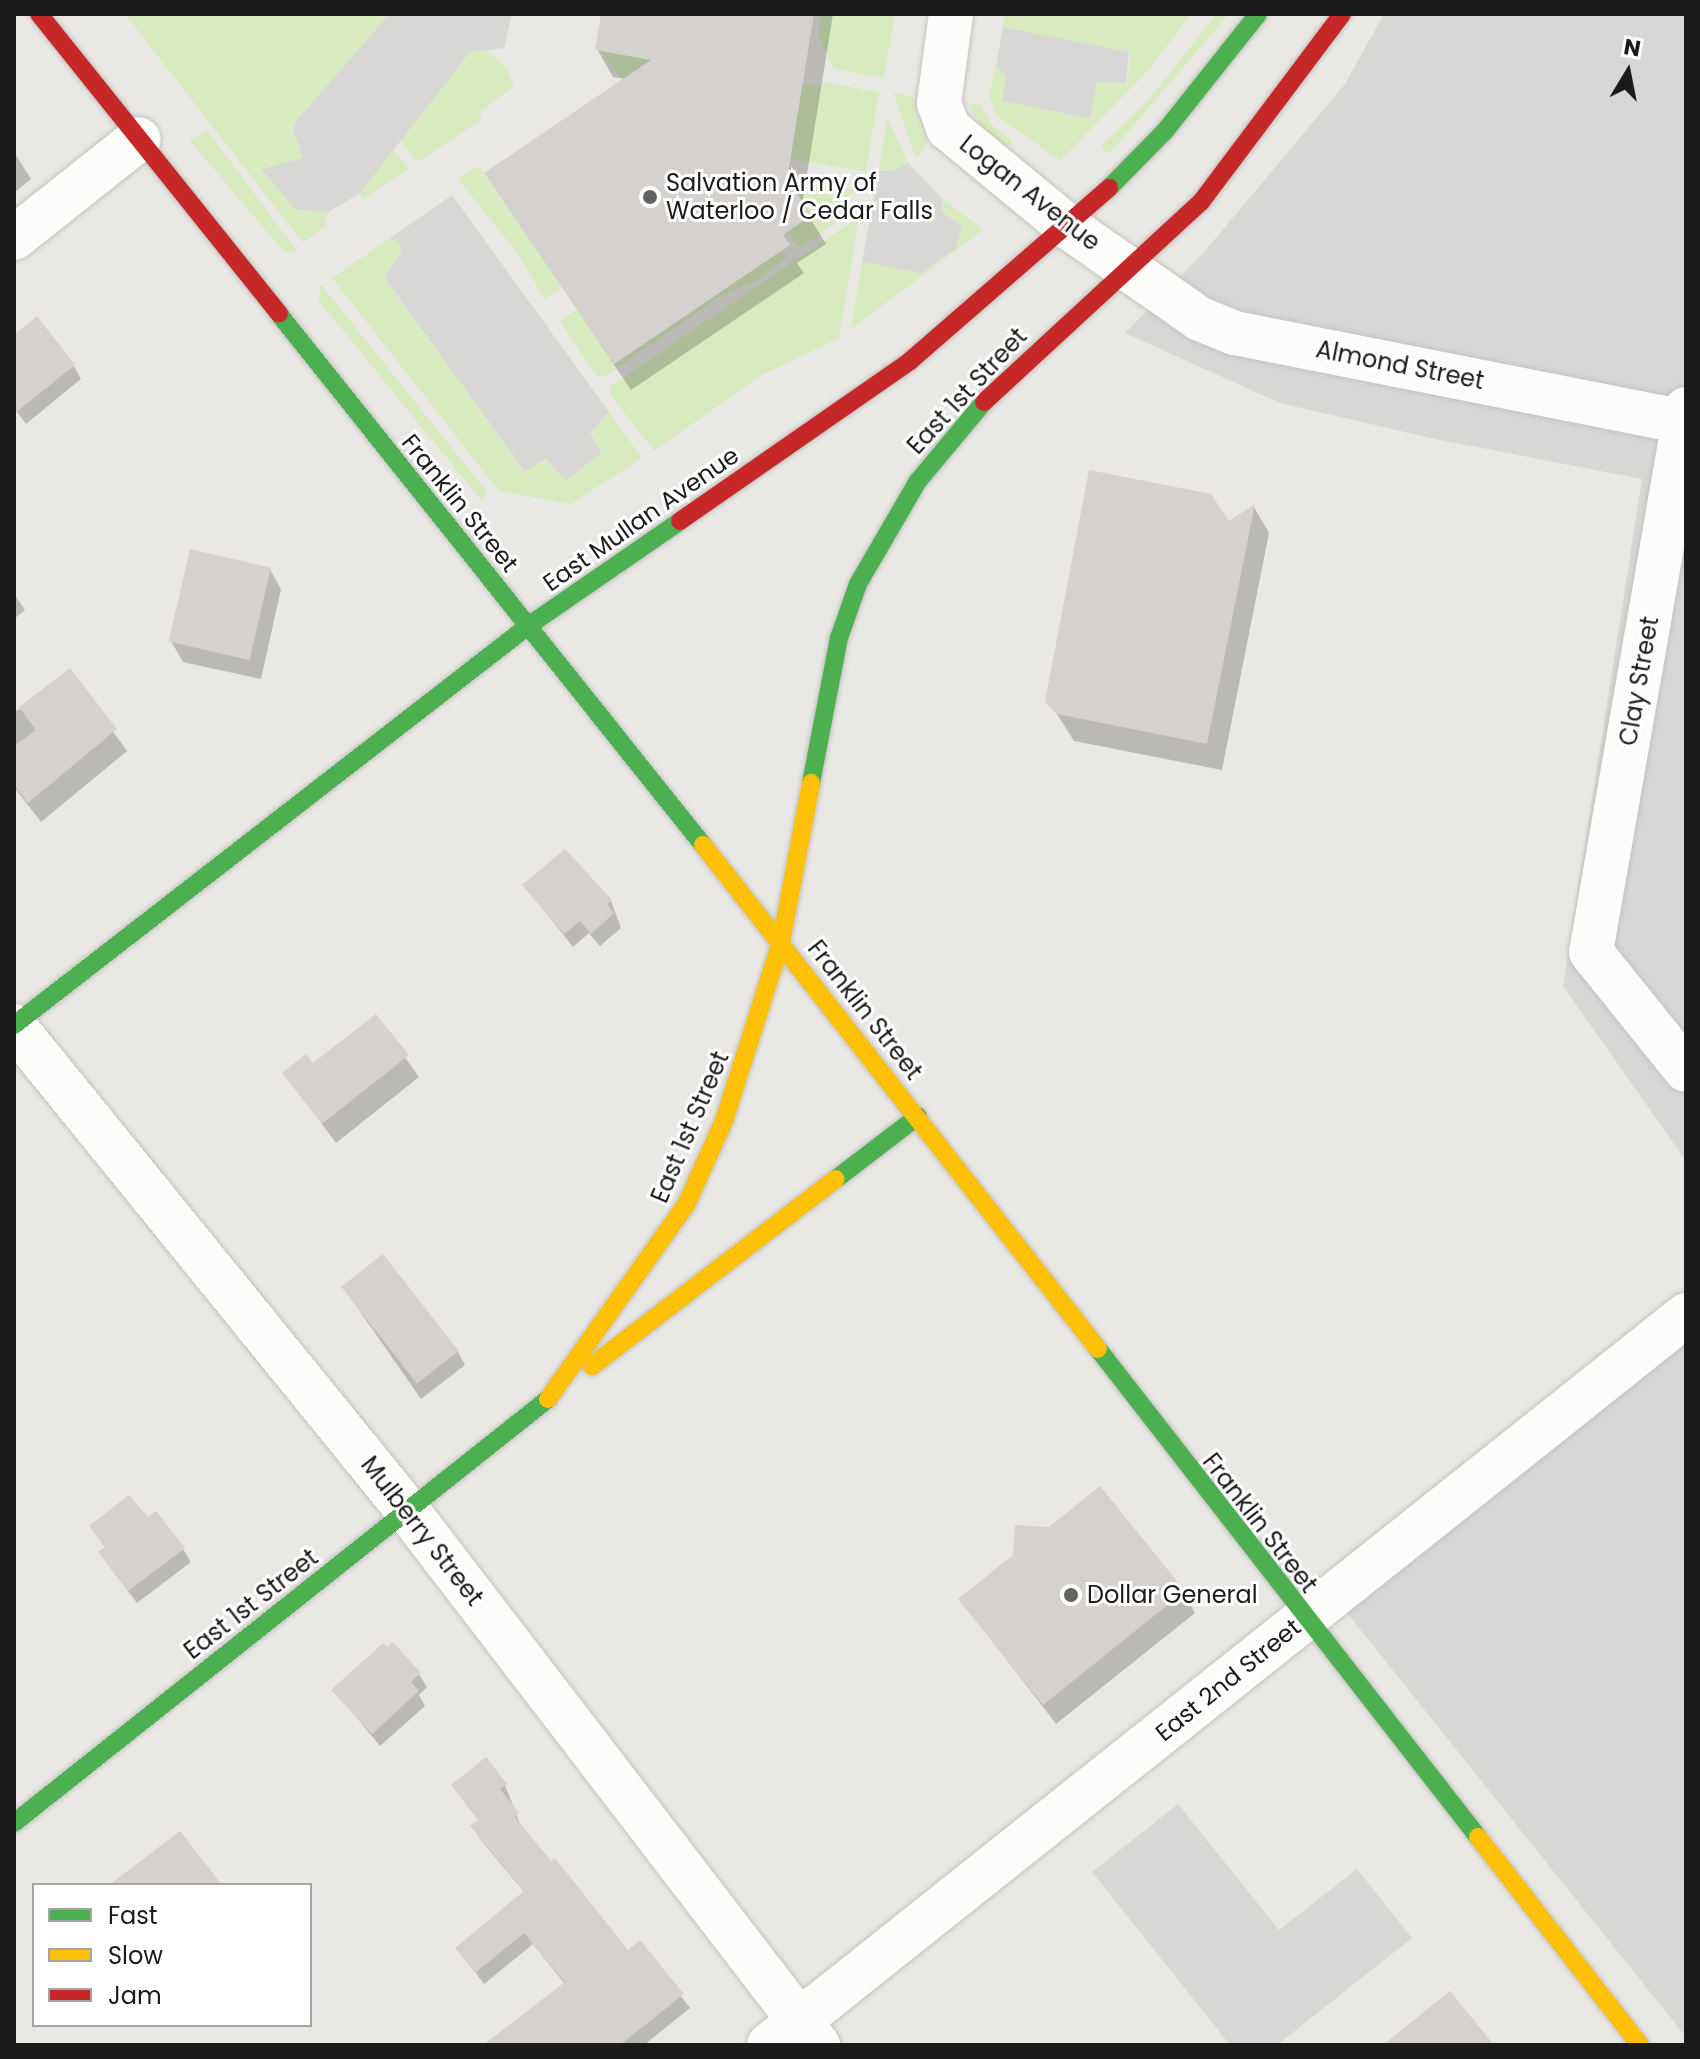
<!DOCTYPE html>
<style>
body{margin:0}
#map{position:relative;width:1700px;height:2059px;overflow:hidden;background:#eae8e4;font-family:Poppins,sans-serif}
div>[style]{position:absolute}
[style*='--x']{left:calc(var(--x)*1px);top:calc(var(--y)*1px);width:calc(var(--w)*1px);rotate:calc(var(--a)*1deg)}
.residential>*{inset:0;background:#d9d7d5}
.grass>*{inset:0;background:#d8ebbf}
.parking>*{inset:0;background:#d8d7d6}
.shadow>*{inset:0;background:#0003}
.building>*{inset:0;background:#d5d1ce;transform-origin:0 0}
.roads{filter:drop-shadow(0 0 2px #c2c2c0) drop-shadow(0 0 2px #c2c2c0)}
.street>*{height:44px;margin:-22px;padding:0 22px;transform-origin:22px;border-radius:22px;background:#fcfcfb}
.fast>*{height:18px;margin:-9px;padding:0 9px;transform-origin:9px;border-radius:9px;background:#4caf50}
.slow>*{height:18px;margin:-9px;padding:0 9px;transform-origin:9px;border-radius:9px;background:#ffc107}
.jam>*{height:18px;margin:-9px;padding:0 9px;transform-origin:9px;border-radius:9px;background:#c62828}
.dots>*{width:22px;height:22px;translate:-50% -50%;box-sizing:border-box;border:4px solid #fff;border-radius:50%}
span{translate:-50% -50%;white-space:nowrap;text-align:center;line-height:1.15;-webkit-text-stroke:6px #fff;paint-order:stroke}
.poi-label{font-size:24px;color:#1b1b1b}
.left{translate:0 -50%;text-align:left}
.street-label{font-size:24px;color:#1b1b1b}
.frame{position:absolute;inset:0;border:16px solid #1b1b1b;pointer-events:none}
.legend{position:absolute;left:32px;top:1883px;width:280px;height:144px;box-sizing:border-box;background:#fff;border:2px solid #a4a4a4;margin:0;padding:10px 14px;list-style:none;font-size:24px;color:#1b1b1b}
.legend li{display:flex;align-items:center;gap:16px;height:40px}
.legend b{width:40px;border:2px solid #a4a4a4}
.north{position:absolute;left:1588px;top:32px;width:80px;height:80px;-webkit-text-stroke:6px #fff;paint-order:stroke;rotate:10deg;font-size:22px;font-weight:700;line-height:32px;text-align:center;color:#1b1b1b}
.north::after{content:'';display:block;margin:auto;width:28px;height:36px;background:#1b1b1b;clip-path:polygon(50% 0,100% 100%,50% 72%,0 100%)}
</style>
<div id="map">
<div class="residential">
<i style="clip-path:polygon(1384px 14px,1686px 14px,1686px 1161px,1563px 986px,1642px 479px,1435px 439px,1280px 403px,1125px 333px,1204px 252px,1345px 84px)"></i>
<i style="clip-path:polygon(1686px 1290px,1686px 2037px,1323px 1583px)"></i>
</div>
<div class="grass">
<i style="clip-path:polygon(125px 14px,389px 14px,296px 121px,293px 130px,303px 158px,297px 164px,295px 209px,327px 213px,326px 226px,303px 243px)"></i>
<i style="clip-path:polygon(821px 14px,895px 14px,884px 78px,834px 69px,818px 36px)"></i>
<i style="clip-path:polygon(1005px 14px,1191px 14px,1147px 72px,1060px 161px,996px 115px,989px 95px,996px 65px,1006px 76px,1003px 101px,1095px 85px,1100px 79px,1126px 82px,1131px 57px,1129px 52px,1003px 27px)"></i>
<i style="clip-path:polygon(1216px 14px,1229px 14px,1109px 154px,1100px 147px,1151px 97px)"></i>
<i style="clip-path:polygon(487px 50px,507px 69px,514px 86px,480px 112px,482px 119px,418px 162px,399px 139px,470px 52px)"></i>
<i style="clip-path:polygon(601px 51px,684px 64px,622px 80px)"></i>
<i style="clip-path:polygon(822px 82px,879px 92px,866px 172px,791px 159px,802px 84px,821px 86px)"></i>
<i style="clip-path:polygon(893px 93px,912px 96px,927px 145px,916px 158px)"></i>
<i style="clip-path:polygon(967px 103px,981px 105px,992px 125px,1012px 140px,1006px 150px,983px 129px)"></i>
<i style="clip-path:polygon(887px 116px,908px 163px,892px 171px,879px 170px)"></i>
<i style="clip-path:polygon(208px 131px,297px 251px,284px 252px,189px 140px)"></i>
<i style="clip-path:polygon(393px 149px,409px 169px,363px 199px,360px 193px)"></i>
<i style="clip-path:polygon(478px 166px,562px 287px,545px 299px,515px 250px,458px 179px)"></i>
<i style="clip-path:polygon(787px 180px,856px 190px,832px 210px,837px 222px,800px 248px,788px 232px)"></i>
<i style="clip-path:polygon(943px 199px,983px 230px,851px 329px,862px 262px,921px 273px,962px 226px,941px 211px)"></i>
<i style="clip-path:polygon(859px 217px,839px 338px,760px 376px,654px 451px,610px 394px,611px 386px)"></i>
<i style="clip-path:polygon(389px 239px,399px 242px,402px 252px,384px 277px,523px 470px,543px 459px,555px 464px,566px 481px,602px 451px,589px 433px,609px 412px,642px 458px,571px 504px,499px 491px,332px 278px)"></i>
<i style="clip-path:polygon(782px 250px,787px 257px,752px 284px,724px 294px,606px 376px,597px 376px,560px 321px,577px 309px,615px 364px)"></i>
<i style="clip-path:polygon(321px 284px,488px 493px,481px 500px,318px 300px)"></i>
</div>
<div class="parking">
<i style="clip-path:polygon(389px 14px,512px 14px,504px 48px,470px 52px,360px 193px,327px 213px,295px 209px,261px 169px,303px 158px,293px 130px,296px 121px)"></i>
<i style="clip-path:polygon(1003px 27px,1129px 52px,1126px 83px,1097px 82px,1090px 118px,1002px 101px,1006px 76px,996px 65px)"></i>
<i style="clip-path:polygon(908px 163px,943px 199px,941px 211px,962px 226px,956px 248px,921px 273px,862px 262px,879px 170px,892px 171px)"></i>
<i style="clip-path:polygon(452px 195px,609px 412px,590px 433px,602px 452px,566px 481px,546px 459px,524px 471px,384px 277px,402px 252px,399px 242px,389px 239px)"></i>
<i style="clip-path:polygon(1686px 1757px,1686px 1991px,1588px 1870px,1601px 1859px,1584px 1836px)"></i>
<i style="clip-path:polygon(1178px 1804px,1279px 1930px,1357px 1869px,1412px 1938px,1277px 2045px,1230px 2045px,1092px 1872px)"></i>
</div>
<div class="shadow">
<i style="clip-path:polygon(603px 14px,833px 14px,802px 205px,826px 244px,797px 263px,804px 273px,631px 390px,487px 174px,626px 79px,613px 77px,597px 49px)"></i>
<i style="clip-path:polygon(14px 152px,31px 179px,14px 193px)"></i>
<i style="clip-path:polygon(14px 337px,74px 366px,81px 379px,26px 424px,14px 408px)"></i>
<i style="clip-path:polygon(1091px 472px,1228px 524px,1254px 507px,1269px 533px,1222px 770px,1074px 741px,1046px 697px)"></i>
<i style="clip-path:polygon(269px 568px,281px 589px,261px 679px,183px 662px,171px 641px)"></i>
<i style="clip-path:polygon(14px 594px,25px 610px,14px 619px)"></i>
<i style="clip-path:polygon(69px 671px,127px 751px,41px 822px,14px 787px,14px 713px)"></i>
<i style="clip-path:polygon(524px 885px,611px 901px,621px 928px,600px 946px,589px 933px,573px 947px)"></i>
<i style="clip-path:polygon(375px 1016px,419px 1077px,336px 1143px,284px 1073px,313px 1066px)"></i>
<i style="clip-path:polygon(343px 1287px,458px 1352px,465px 1365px,421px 1399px)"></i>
<i style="clip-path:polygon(147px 1520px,183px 1549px,191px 1562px,137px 1603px,109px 1566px,101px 1553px,106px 1549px,91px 1527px)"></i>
<i style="clip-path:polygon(1183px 1592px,1195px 1613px,1056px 1724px,961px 1600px)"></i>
<i style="clip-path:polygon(419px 1674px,427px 1687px,419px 1695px,425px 1706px,380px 1746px,334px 1690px)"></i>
<i style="clip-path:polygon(453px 1785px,505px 1785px,522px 1829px,627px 1953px,640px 1943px,690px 2008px,644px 2045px,512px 2045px,565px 1984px,533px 1944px,484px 1984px,458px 1949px,525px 1893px,480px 1839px,473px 1826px,479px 1821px)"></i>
</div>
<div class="building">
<i style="clip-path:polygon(601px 14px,814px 14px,787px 179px,812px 215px,783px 235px,790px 245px,614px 364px,484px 173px,651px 60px,595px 50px)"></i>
<i style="clip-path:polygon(37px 316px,75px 365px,14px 414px,14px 335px)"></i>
<i style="clip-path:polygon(1089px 470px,1211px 494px,1229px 521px,1255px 504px,1207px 744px,1057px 714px,1045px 702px)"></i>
<i style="left:190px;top:549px;width:83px;height:95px;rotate:13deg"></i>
<i style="clip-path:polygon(70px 668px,117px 729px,28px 803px,14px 785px,14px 746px,36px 730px,19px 707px)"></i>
<i style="clip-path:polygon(565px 849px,612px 900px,607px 904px,614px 913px,591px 934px,580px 921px,564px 934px,522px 885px)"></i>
<i style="clip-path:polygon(376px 1014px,409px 1055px,322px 1124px,282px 1073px,306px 1054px,313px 1063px)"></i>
<i style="left:383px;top:1254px;width:123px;height:53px;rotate:52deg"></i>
<i style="clip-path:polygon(1100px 1486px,1185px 1591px,1043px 1705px,958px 1599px,1013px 1555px,1015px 1525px,1049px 1527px)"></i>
<i style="clip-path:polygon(129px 1495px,148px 1517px,156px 1511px,185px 1548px,128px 1591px,98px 1552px,105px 1547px,89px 1526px)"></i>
<i style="clip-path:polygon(393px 1642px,421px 1673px,411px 1682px,419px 1691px,372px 1734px,331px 1690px,383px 1643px,387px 1647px)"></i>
<i style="clip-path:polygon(486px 1757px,507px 1784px,500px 1789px,519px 1813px,515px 1817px,551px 1861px,555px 1858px,628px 1950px,640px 1940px,684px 1994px,620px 2045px,483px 2045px,565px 1982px,524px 1933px,475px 1973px,455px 1948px,524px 1891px,470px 1826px,478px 1820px,451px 1785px)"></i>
<i style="clip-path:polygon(180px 1831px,222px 1885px,109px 1885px)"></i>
<i style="clip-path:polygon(1450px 1991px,1494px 2045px,1383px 2045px)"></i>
</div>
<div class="roads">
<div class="street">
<i style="--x:951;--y:14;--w:90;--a:97.7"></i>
<i style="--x:939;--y:103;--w:27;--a:70"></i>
<i style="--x:948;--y:128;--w:156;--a:39.5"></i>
<i style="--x:1068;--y:227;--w:161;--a:34.9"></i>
<i style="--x:1200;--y:319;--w:38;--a:22"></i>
<i style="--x:1235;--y:333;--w:460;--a:11.2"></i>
<i style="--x:14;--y:238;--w:159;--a:-38.4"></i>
<i style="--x:1686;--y:409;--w:551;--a:99.92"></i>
<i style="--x:1591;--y:952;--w:151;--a:51.2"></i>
<i style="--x:14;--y:1026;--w:623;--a:50.92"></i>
<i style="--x:407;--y:1510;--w:675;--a:52.47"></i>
<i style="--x:769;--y:2045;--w:1172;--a:-38.52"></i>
</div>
<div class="fast">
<i style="--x:1109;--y:188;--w:80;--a:-45.5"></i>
<i style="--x:1165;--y:131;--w:149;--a:-51.5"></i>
<i style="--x:279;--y:314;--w:680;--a:51.39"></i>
<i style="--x:811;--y:783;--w:148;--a:-79.1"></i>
<i style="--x:839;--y:638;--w:57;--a:-70.6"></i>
<i style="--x:858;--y:584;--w:119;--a:-59.8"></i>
<i style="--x:918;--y:481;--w:103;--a:-50.1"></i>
<i style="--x:14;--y:1025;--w:651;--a:-37.82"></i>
<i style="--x:528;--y:626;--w:185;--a:-34.6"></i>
<i style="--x:836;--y:1179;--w:103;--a:-37.5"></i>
<i style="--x:1098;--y:1349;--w:619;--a:52.09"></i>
<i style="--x:14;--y:1823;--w:682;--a:-38.45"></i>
</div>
<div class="slow">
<i style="--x:703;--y:845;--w:640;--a:51.91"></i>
<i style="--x:592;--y:1366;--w:307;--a:-37.5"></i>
<i style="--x:548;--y:1399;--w:238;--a:-54.6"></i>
<i style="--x:686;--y:1205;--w:92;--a:-65.7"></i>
<i style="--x:724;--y:1121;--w:188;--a:-72.3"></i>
<i style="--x:781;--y:942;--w:162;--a:-79.3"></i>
<i style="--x:1478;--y:1837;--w:264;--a:52.1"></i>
</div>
<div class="jam">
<i style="--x:39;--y:14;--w:384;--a:51.3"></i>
<i style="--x:984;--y:402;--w:295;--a:-42.7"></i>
<i style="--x:1201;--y:202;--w:235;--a:-53.1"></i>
<i style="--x:680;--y:521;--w:280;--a:-34.8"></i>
<i style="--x:910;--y:361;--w:264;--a:-41"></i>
</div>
</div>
<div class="dots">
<i style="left:650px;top:197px;background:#636361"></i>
<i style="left:1071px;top:1595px;background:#636361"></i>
</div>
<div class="poi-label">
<span class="left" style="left:666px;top:197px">Salvation Army of<br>Waterloo / Cedar Falls</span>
<span class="left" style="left:1087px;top:1595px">Dollar General</span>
</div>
<div class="street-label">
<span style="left:1030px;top:193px;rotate:38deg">Logan Avenue</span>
<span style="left:1400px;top:365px;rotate:11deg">Almond Street</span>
<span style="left:967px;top:391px;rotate:-47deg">East 1st Street</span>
<span style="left:460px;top:503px;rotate:51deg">Franklin Street</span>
<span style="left:641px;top:519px;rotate:-35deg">East Mullan Avenue</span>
<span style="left:1639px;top:681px;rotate:-80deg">Clay Street</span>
<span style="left:865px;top:1010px;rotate:52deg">Franklin Street</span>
<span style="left:690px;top:1127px;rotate:-67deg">East 1st Street</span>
<span style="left:1260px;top:1523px;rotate:52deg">Franklin Street</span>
<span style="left:422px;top:1531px;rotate:52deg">Mulberry Street</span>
<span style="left:251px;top:1604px;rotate:-38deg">East 1st Street</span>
<span style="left:1228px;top:1680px;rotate:-39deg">East 2nd Street</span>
</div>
<div class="frame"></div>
<ul class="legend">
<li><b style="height:10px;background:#4caf50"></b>Fast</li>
<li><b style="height:10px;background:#ffc107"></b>Slow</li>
<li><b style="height:10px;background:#c62828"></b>Jam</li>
</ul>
<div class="north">N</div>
</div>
